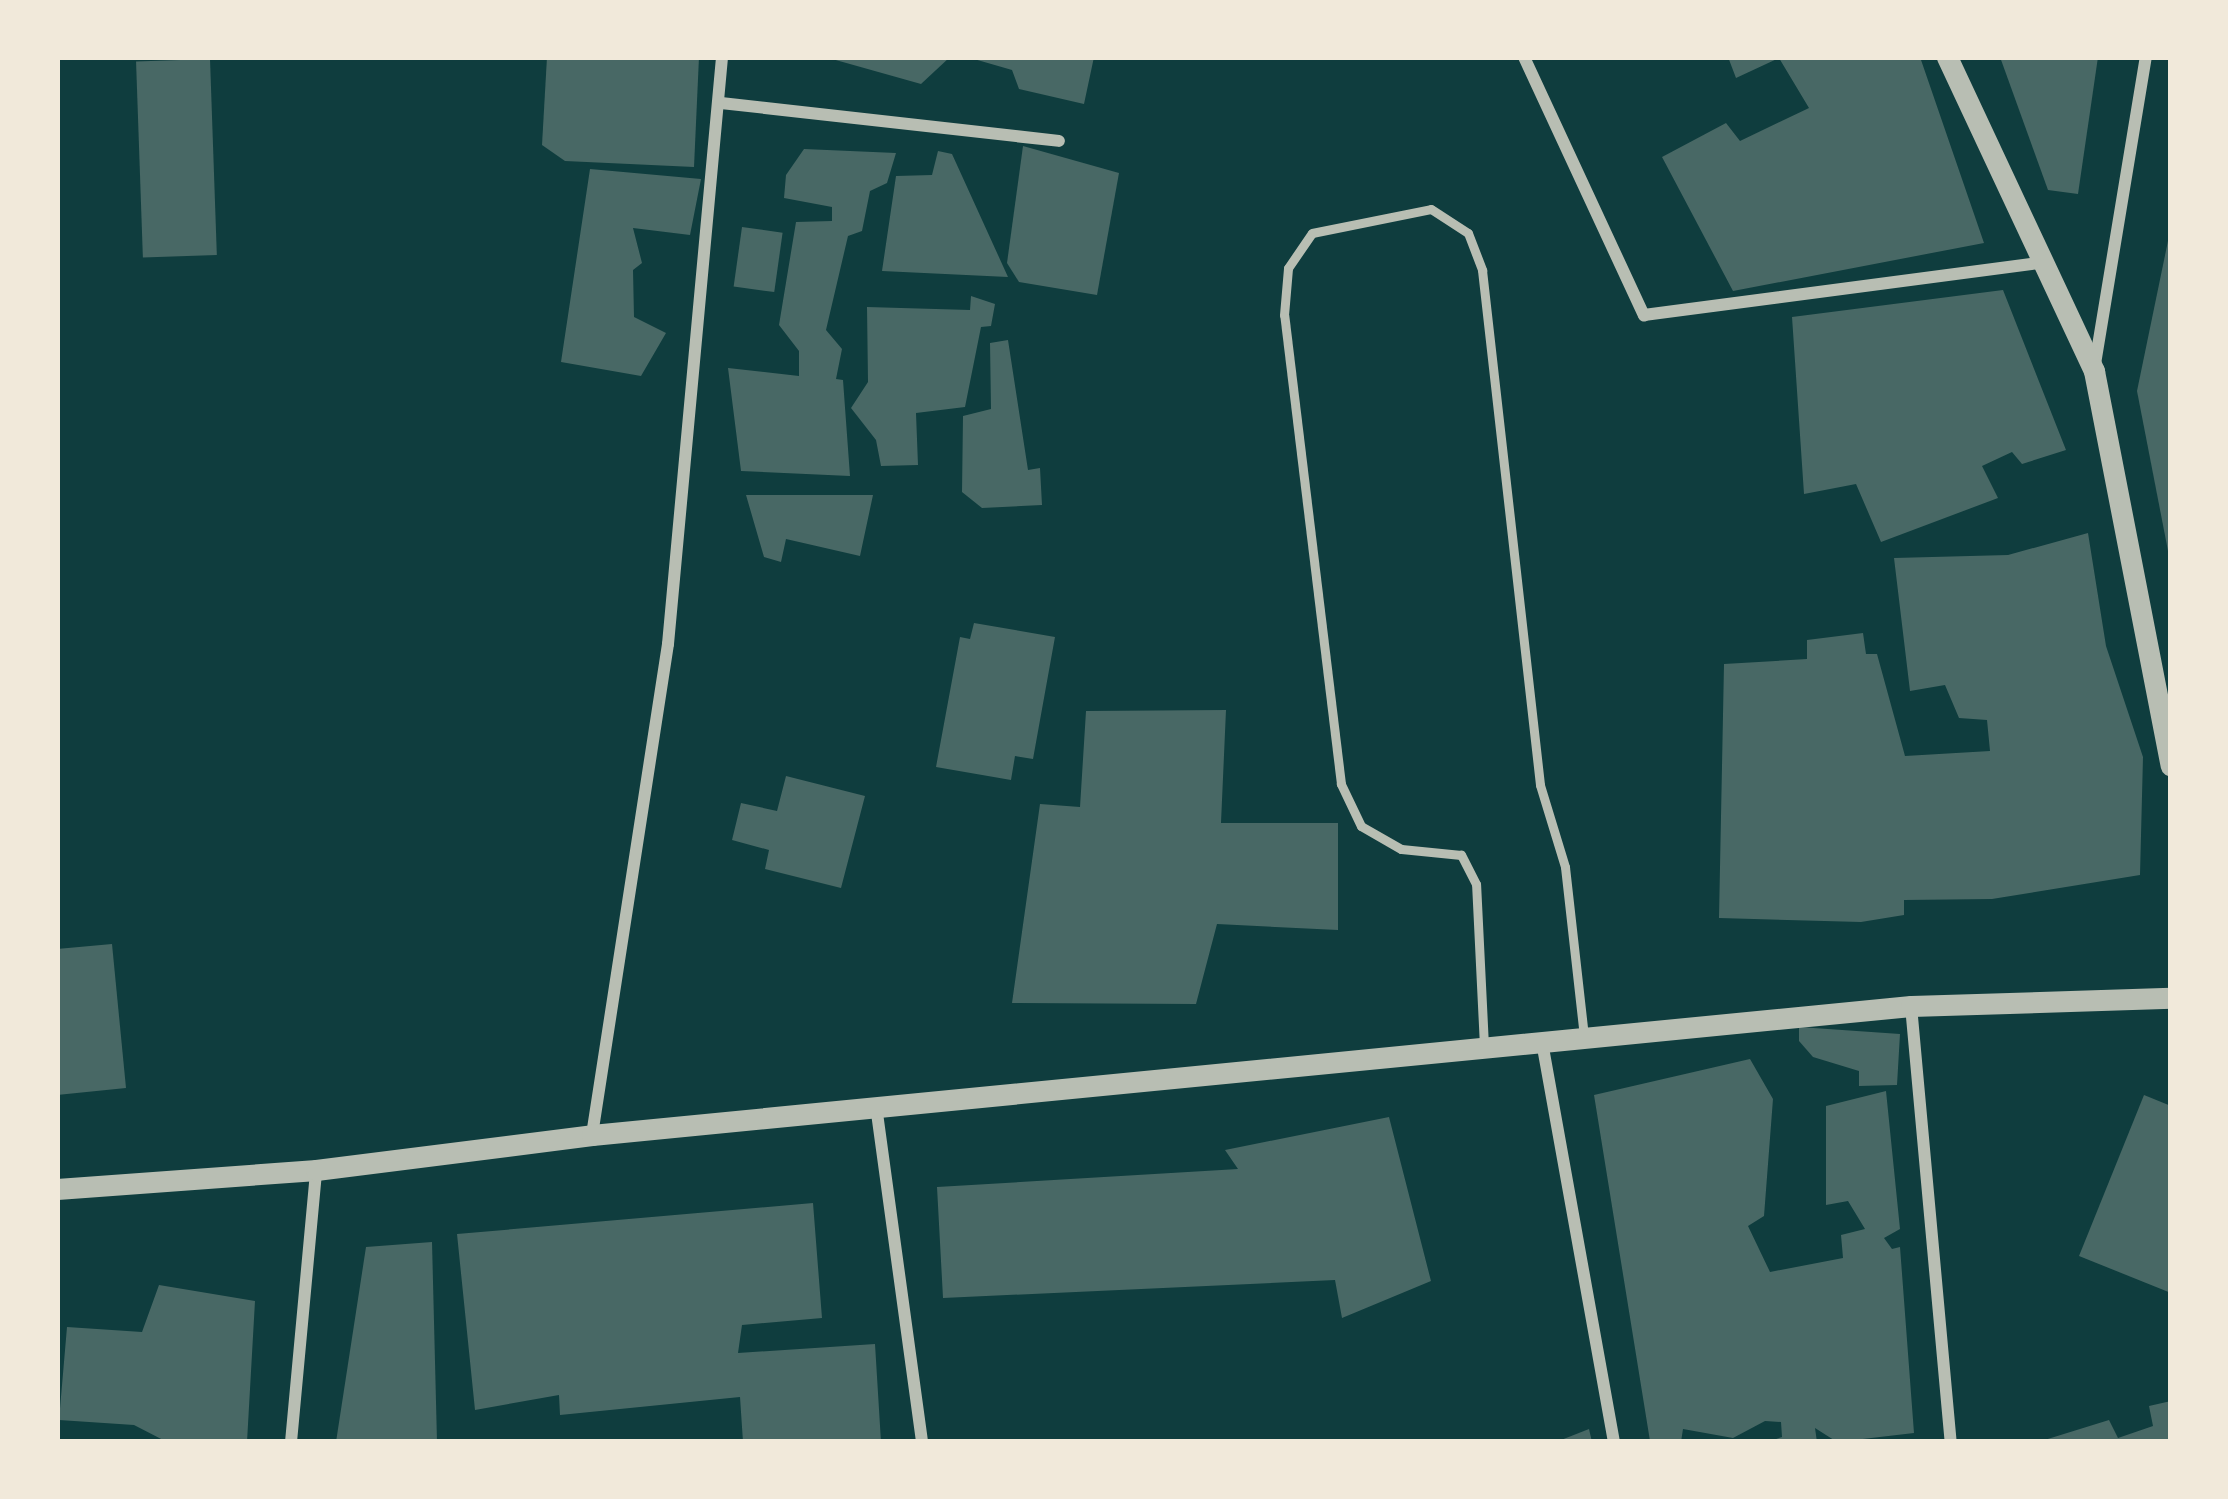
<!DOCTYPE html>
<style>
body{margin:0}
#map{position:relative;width:2228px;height:1499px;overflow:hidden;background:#0f3d3e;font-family:Georgia,serif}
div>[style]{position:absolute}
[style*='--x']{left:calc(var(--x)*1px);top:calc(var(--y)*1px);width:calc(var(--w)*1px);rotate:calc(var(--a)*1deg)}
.building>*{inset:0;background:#486865;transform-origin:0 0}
.service>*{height:9px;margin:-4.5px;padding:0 4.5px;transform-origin:4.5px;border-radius:4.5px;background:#b8beb3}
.minor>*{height:12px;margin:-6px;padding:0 6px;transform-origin:6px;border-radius:6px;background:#b8beb3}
.tertiary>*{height:21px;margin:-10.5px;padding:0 10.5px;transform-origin:10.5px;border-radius:10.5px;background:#b8beb3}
span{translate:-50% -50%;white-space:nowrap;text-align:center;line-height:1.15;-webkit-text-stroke:9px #f1e9da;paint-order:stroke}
.frame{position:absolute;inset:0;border:60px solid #f1e9da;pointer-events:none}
</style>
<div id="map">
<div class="building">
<i style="clip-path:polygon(547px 57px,699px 57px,694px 167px,565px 161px,542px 145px)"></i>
<i style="clip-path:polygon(825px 57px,950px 57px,921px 84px)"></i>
<i style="clip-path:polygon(967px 57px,1094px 57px,1084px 104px,1019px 89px,1012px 70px)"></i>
<i style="clip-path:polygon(1728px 57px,1920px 57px,1984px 243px,1733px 291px,1662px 157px,1726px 123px,1740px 141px,1809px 108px,1779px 58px,1736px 78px)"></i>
<i style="clip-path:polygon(2000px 57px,2098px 57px,2078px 194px,2048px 190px)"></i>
<i style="left:210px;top:59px;width:196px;height:74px;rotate:88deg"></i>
<i style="clip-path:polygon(1023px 146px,1119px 173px,1097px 295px,1019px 282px,1007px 263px)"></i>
<i style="clip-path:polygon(804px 149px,896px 153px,887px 183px,870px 191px,862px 231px,848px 236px,826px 330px,842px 349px,836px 379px,843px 380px,850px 476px,741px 471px,728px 368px,799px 376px,799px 351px,779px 325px,796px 222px,832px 221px,832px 207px,784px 198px,786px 175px)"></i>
<i style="clip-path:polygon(938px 151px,952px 154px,1008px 277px,882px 271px,896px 176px,932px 175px)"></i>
<i style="clip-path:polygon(590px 169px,701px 179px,690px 235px,633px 228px,642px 263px,633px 270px,634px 317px,666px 333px,641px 376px,561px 362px)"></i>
<i style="left:742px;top:227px;width:41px;height:60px;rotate:8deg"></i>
<i style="clip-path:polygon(2169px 236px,2171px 556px,2169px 556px,2137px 391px)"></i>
<i style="clip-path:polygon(2003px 290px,2066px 450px,2022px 464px,2012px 452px,1982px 466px,1998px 498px,1881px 542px,1856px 484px,1804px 494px,1792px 317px)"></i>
<i style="clip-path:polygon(971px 296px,995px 304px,991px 326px,981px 327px,965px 407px,916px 413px,918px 465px,881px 466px,876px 440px,851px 408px,868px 382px,867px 307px,970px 310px)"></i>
<i style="clip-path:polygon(1008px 340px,1028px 470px,1040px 468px,1042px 505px,982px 508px,962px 492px,963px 416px,991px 409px,990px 343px)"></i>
<i style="clip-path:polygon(746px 495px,873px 495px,860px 556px,786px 539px,781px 562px,764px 557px)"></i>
<i style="clip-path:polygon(2088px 533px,2106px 646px,2143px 757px,2140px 875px,1992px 899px,1904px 900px,1904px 915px,1861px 922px,1719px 918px,1724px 664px,1807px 659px,1807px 640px,1863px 633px,1866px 654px,1877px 654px,1905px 756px,1990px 751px,1987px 720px,1959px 718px,1945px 685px,1910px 691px,1894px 558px,2008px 555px)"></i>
<i style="clip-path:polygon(974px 623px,1055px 637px,1033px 759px,1015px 756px,1011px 780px,936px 767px,960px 637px,970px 639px)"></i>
<i style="clip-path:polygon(1226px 710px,1221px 823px,1338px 823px,1338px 930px,1217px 924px,1196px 1004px,1012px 1003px,1040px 804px,1080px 807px,1086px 711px)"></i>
<i style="clip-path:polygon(786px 776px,865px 796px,841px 888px,765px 869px,769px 850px,732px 840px,741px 803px,777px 811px)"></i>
<i style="clip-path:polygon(112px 944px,126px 1088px,57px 1095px,57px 949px)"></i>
<i style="clip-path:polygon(1799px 1027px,1900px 1034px,1897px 1085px,1859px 1086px,1859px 1071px,1813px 1057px,1799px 1041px)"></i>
<i style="clip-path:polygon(1750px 1059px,1773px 1099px,1764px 1216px,1748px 1226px,1770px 1272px,1843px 1258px,1841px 1235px,1865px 1229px,1848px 1201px,1826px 1205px,1826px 1106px,1886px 1091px,1900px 1229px,1884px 1238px,1892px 1249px,1900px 1247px,1914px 1433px,1837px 1442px,1815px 1428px,1817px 1442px,1767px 1442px,1782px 1437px,1781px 1422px,1765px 1421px,1733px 1438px,1683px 1429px,1681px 1442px,1650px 1441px,1594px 1095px)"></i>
<i style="clip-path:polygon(2144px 1095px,2171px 1106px,2171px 1293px,2079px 1256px)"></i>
<i style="clip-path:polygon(1389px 1117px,1431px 1281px,1342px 1318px,1335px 1280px,943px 1298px,937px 1187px,1238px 1169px,1225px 1150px)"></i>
<i style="clip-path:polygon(813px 1203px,822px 1318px,742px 1325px,738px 1353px,875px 1344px,881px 1442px,743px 1442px,740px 1397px,560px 1415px,559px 1395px,475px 1410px,457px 1234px)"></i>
<i style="clip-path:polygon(432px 1242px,437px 1442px,336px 1442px,366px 1247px)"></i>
<i style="clip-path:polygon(159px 1285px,255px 1301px,247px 1442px,167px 1442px,134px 1425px,59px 1420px,67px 1327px,142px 1332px)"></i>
<i style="clip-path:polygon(2171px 1401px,2171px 1442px,2038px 1442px,2109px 1420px,2118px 1438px,2153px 1426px,2149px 1406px)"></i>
<i style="clip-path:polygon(1589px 1429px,1592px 1442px,1556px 1442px)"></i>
</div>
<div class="service">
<i style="--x:1484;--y:1046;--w:162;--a:-92.8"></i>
<i style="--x:1476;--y:884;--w:33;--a:-117"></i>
<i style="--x:1461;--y:855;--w:60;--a:-174.3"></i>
<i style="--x:1401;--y:849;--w:46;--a:-150.1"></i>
<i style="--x:1361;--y:826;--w:47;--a:-115.5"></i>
<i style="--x:1341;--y:784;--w:472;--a:-96.9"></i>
<i style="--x:1284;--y:315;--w:47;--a:-85.1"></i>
<i style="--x:1288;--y:268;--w:42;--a:-55.6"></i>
<i style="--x:1312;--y:233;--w:121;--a:-11.4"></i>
<i style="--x:1431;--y:209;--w:44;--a:33"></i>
<i style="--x:1468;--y:233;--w:40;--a:69"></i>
<i style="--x:1482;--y:270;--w:518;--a:83.57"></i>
<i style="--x:1540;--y:785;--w:86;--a:73"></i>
<i style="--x:1565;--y:867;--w:171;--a:83.6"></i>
</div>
<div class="minor">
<i style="--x:1524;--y:57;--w:285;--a:65.1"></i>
<i style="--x:1644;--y:315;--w:399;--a:-7.5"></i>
<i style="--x:721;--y:103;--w:340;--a:6.4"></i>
<i style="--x:2095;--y:364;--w:311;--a:-80.6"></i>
<i style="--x:1911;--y:1006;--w:438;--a:84.8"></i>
<i style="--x:1542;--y:1042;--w:406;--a:79.8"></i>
<i style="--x:877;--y:1113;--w:332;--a:82.2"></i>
<i style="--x:592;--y:1135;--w:497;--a:-81.2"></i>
<i style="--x:668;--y:644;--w:589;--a:-84.74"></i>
<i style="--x:291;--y:1442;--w:273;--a:-84.7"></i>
</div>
<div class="tertiary">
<i style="--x:1947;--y:57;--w:347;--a:64.9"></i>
<i style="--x:2094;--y:371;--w:402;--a:79"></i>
<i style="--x:57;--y:1189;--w:260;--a:-4.2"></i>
<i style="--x:316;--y:1170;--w:278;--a:-7.2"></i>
<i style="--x:592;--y:1135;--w:1325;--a:-5.59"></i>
<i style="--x:1911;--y:1006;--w:260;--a:-1.8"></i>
</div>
<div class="frame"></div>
</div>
